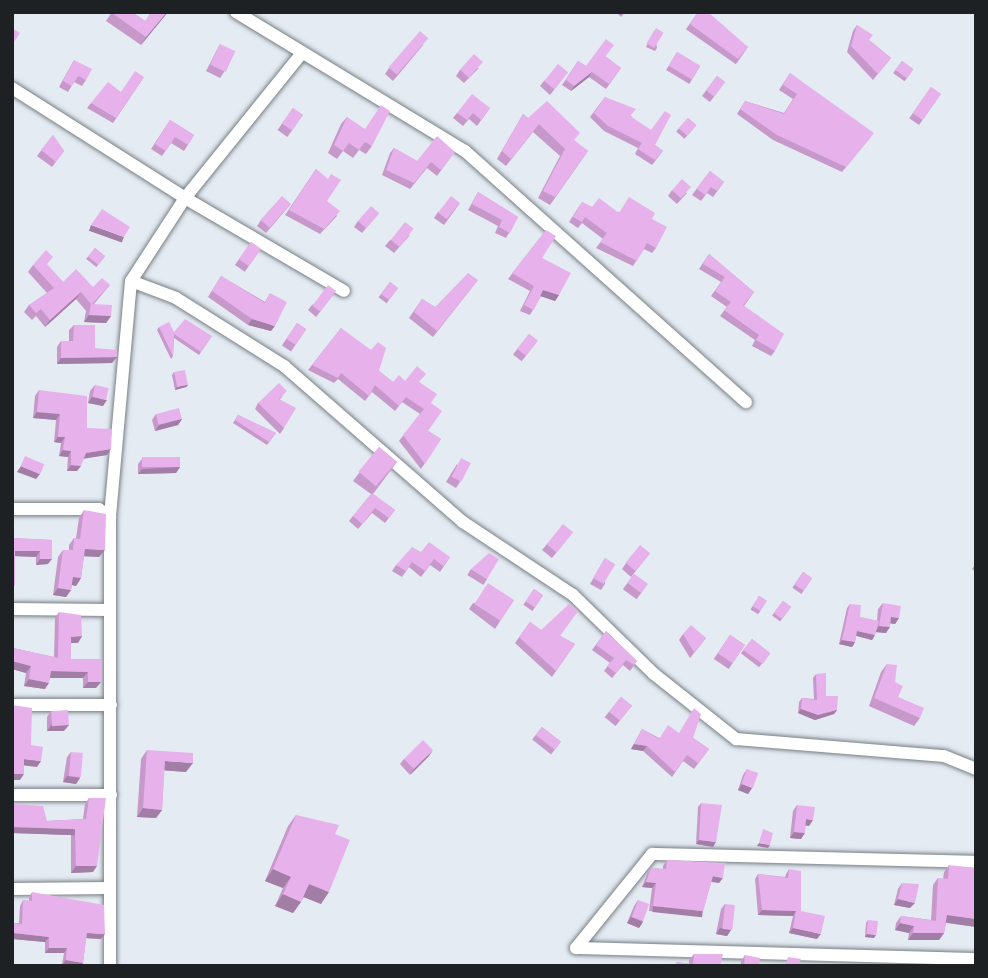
<!DOCTYPE html>
<style>
body{margin:0}
#map{position:relative;width:988px;height:978px;overflow:hidden;background:#e4ebf2;font-family:"Titillium Web",sans-serif}
div>[style]{position:absolute}
[style*='--x']{left:calc(var(--x)*1px);top:calc(var(--y)*1px);width:calc(var(--w)*1px);rotate:calc(var(--a)*1deg)}
.roads{filter:drop-shadow(0 0 2px #777e84) drop-shadow(0 0 2px #777e84)}
.minor>*{height:12px;margin:-6px;padding:0 6px;transform-origin:6px;border-radius:6px;background:#fff}
.wall>*{inset:0;background:#c799cb;transform-origin:0 0}
.shaded-wall>*{inset:0;background:#a27da5;transform-origin:0 0}
.building>*{inset:0;background:#e7b2ec;transform-origin:0 0}
span{translate:-50% -50%;white-space:nowrap;text-align:center;line-height:1.15;-webkit-text-stroke:7px #f2f8fe;paint-order:stroke}
.frame{position:absolute;inset:0;border:14px solid #1e2123;pointer-events:none}
</style>
<div id="map">
<div class="roads">
<div class="minor">
<i style="--x:236;--y:12;--w:268;--a:31.3"></i>
<i style="--x:465;--y:151;--w:377;--a:41.8"></i>
<i style="--x:302;--y:53;--w:186;--a:128.9"></i>
<i style="--x:185;--y:198;--w:184;--a:30.3"></i>
<i style="--x:12;--y:88;--w:205;--a:32.4"></i>
<i style="--x:185;--y:198;--w:99;--a:123"></i>
<i style="--x:131;--y:281;--w:237;--a:95.1"></i>
<i style="--x:131;--y:281;--w:48;--a:20.7"></i>
<i style="--x:176;--y:298;--w:128;--a:32.2"></i>
<i style="--x:284;--y:366;--w:237;--a:41.1"></i>
<i style="--x:463;--y:522;--w:132;--a:33.6"></i>
<i style="--x:573;--y:595;--w:113;--a:44.3"></i>
<i style="--x:654;--y:674;--w:105;--a:38.4"></i>
<i style="--x:736;--y:739;--w:209;--a:4.7"></i>
<i style="--x:944;--y:756;--w:35;--a:22"></i>
<i style="--x:12;--y:509;--w:87;--a:0"></i>
<i style="--x:99;--y:509;--w:14;--a:36"></i>
<i style="--x:110;--y:517;--w:449;--a:90"></i>
<i style="--x:12;--y:609;--w:98;--a:0.6"></i>
<i style="--x:12;--y:705;--w:99;--a:0"></i>
<i style="--x:12;--y:795;--w:99;--a:0"></i>
<i style="--x:12;--y:889;--w:98;--a:-0.6"></i>
<i style="--x:576;--y:948;--w:121;--a:-51"></i>
<i style="--x:652;--y:854;--w:324;--a:1.4"></i>
<i style="--x:576;--y:948;--w:400;--a:1.6"></i>
</div>
</div>
<div class="wall">
<i style="clip-path:polygon(112px 12px,132px 12px,145px 21px,168px 12px,141px 45px,106px 21px)"></i>
<i style="clip-path:polygon(616px 12px,625px 12px,621px 17px)"></i>
<i style="left:698px;top:12px;width:61px;height:21px;rotate:35deg"></i>
<i style="clip-path:polygon(857px 25px,869px 40px,891px 58px,873px 80px,847px 52px,853px 31px)"></i>
<i style="clip-path:polygon(654px 31px,657px 48px,655px 51px,646px 47px)"></i>
<i style="clip-path:polygon(220px 44px,224px 72px,220px 78px,206px 71px)"></i>
<i style="clip-path:polygon(424px 44px,393px 81px,385px 74px,389px 68px)"></i>
<i style="left:677px;top:52px;width:27px;height:21px;rotate:31deg"></i>
<i style="clip-path:polygon(606px 57px,621px 68px,606px 89px,589px 77px,571px 91px,562px 85px,578px 61px,586px 66px)"></i>
<i style="clip-path:polygon(74px 60px,86px 80px,82px 86px,74px 82px,68px 92px,59px 87px)"></i>
<i style="left:902px;top:61px;width:14px;height:15px;rotate:36deg"></i>
<i style="clip-path:polygon(479px 68px,464px 83px,456px 76px,460px 70px)"></i>
<i style="clip-path:polygon(568px 72px,550px 95px,540px 86px,544px 81px)"></i>
<i style="clip-path:polygon(790px 73px,870px 138px,842px 172px,773px 140px,737px 114px,745px 101px,784px 113px,793px 99px,779px 90px)"></i>
<i style="left:717px;top:76px;width:10px;height:25px;rotate:37deg"></i>
<i style="clip-path:polygon(144px 77px,113px 123px,87px 108px,91px 103px,121px 92px)"></i>
<i style="left:931px;top:87px;width:12px;height:38px;rotate:35deg"></i>
<i style="clip-path:polygon(605px 97px,631px 116px,655px 145px,663px 151px,652px 165px,635px 154px,638px 148px,604px 131px,590px 117px)"></i>
<i style="left:293px;top:108px;width:12px;height:27px;rotate:35deg"></i>
<i style="clip-path:polygon(490px 108px,477px 126px,469px 119px,463px 126px,453px 118px,457px 113px)"></i>
<i style="clip-path:polygon(523px 114px,528px 118px,574px 141px,588px 151px,550px 205px,538px 198px,560px 156px,533px 132px,506px 166px,497px 159px)"></i>
<i style="clip-path:polygon(347px 117px,372px 146px,366px 154px,359px 150px,353px 158px,343px 151px,337px 159px,328px 153px,341px 124px)"></i>
<i style="left:688px;top:118px;width:11px;height:18px;rotate:41deg"></i>
<i style="clip-path:polygon(170px 120px,194px 135px,184px 151px,171px 143px,162px 156px,151px 149px)"></i>
<i style="clip-path:polygon(53px 135px,64px 151px,52px 167px,37px 156px)"></i>
<i style="clip-path:polygon(394px 148px,417px 161px,451px 157px,437px 176px,427px 168px,410px 189px,382px 175px,390px 153px)"></i>
<i style="clip-path:polygon(316px 169px,327px 179px,327px 201px,337px 216px,320px 234px,285px 215px)"></i>
<i style="clip-path:polygon(710px 171px,724px 182px,713px 197px,707px 193px,701px 201px,692px 195px)"></i>
<i style="clip-path:polygon(672px 190px,687px 193px,677px 204px,668px 196px)"></i>
<i style="clip-path:polygon(478px 192px,518px 217px,506px 238px,495px 233px,498px 226px,468px 210px)"></i>
<i style="clip-path:polygon(582px 202px,592px 207px,652px 219px,656px 248px,652px 253px,644px 249px,633px 266px,596px 248px,603px 239px,582px 223px,578px 228px,569px 222px)"></i>
<i style="clip-path:polygon(460px 203px,444px 225px,434px 218px,438px 212px)"></i>
<i style="clip-path:polygon(291px 204px,266px 233px,257px 226px,261px 220px)"></i>
<i style="clip-path:polygon(379px 213px,362px 233px,354px 227px,358px 221px)"></i>
<i style="clip-path:polygon(546px 230px,542px 258px,559px 295px,555px 301px,541px 296px,530px 315px,520px 311px,530px 291px,508px 279px)"></i>
<i style="clip-path:polygon(410px 235px,394px 253px,385px 246px,390px 240px)"></i>
<i style="left:251px;top:242px;width:12px;height:28px;rotate:35deg"></i>
<i style="left:95px;top:248px;width:13px;height:14px;rotate:39deg"></i>
<i style="clip-path:polygon(709px 254px,754px 292px,744px 306px,775px 351px,771px 356px,752px 346px,755px 340px,720px 316px,727px 307px,711px 296px,721px 282px,699px 269px)"></i>
<i style="clip-path:polygon(33px 265px,47px 265px,63px 282px,93px 287px,110px 285px,94px 304px,111px 316px,106px 323px,84px 322px,86px 311px,76px 299px,45px 327px,36px 316px,32px 320px,24px 312px,29px 305px,47px 293px,28px 272px)"></i>
<i style="clip-path:polygon(221px 276px,265px 302px,270px 293px,271px 331px,248px 325px,208px 297px)"></i>
<i style="clip-path:polygon(478px 280px,433px 337px,409px 318px,422px 299px,435px 307px)"></i>
<i style="left:390px;top:282px;width:10px;height:19px;rotate:37deg"></i>
<i style="clip-path:polygon(336px 291px,316px 317px,308px 310px,312px 305px)"></i>
<i style="left:297px;top:323px;width:11px;height:27px;rotate:34deg"></i>
<i style="clip-path:polygon(74px 325px,95px 348px,112px 363px,57px 364px,57px 347px,61px 341px,69px 341px,69px 330px)"></i>
<i style="clip-path:polygon(159px 327px,174px 332px,212px 336px,199px 355px,174px 338px,173px 356px,171px 359px,157px 330px)"></i>
<i style="clip-path:polygon(341px 328px,379px 371px,393px 382px,405px 381px,419px 382px,431px 403px,428px 431px,441px 439px,421px 469px,399px 441px,420px 414px,402px 402px,395px 411px,372px 392px,365px 401px,338px 379px,334px 383px,308px 370px)"></i>
<i style="left:529px;top:334px;width:11px;height:26px;rotate:38deg"></i>
<i style="clip-path:polygon(174px 372px,188px 385px,186px 387px,175px 390px,172px 375px)"></i>
<i style="clip-path:polygon(95px 385px,103px 406px,88px 403px,90px 391px)"></i>
<i style="clip-path:polygon(39px 390px,87px 428px,107px 455px,84px 458px,77px 471px,67px 471px,68px 457px,59px 456px,61px 443px,54px 442px,56px 420px,33px 418px,35px 396px)"></i>
<i style="clip-path:polygon(283px 396px,280px 399px,284px 428px,280px 434px,255px 409px,258px 403px)"></i>
<i style="clip-path:polygon(156px 414px,182px 419px,178px 425px,155px 431px,152px 420px)"></i>
<i style="clip-path:polygon(238px 415px,276px 433px,267px 445px,233px 423px)"></i>
<i style="clip-path:polygon(379px 447px,397px 462px,373px 494px,395px 510px,385px 523px,372px 513px,358px 529px,349px 521px,371px 494px,353px 481px)"></i>
<i style="clip-path:polygon(142px 459px,180px 467px,176px 473px,138px 474px,138px 464px)"></i>
<i style="clip-path:polygon(457px 464px,460px 482px,456px 488px,446px 482px)"></i>
<i style="clip-path:polygon(84px 510px,99px 557px,84px 556px,81px 578px,76px 586px,72px 585px,71px 590px,66px 597px,53px 595px,58px 557px,63px 550px,69px 550px,69px 545px,74px 538px,76px 538px,79px 518px)"></i>
<i style="clip-path:polygon(573px 532px,552px 558px,542px 550px,547px 544px)"></i>
<i style="clip-path:polygon(12px 538px,52px 540px,48px 564px,36px 565px,36px 557px,15px 556px)"></i>
<i style="clip-path:polygon(421px 552px,450px 557px,440px 572px,430px 565px,421px 577px,409px 567px,402px 577px,392px 571px,396px 565px)"></i>
<i style="clip-path:polygon(650px 553px,631px 577px,622px 569px,626px 563px)"></i>
<i style="clip-path:polygon(605px 558px,605px 584px,601px 590px,590px 584px)"></i>
<i style="clip-path:polygon(976px 563px,976px 572px,972px 569px)"></i>
<i style="left:471px;top:569px;width:19px;height:7px;rotate:32deg"></i>
<i style="left:803px;top:572px;width:11px;height:19px;rotate:34deg"></i>
<i style="left:634px;top:574px;width:17px;height:19px;rotate:36deg"></i>
<i style="left:534px;top:589px;width:11px;height:19px;rotate:34deg"></i>
<i style="left:759px;top:596px;width:9px;height:16px;rotate:32deg"></i>
<i style="clip-path:polygon(514px 600px,495px 629px,469px 609px,473px 603px)"></i>
<i style="left:783px;top:601px;width:10px;height:18px;rotate:37deg"></i>
<i style="clip-path:polygon(883px 603px,899px 618px,895px 624px,890px 623px,886px 633px,876px 632px,872px 640px,856px 636px,855px 642px,852px 647px,839px 644px,847px 608px,850px 604px,860px 617px,877px 621px,878px 609px)"></i>
<i style="clip-path:polygon(59px 612px,82px 636px,78px 643px,71px 643px,71px 659px,101px 659px,96px 688px,83px 688px,83px 678px,50px 678px,45px 689px,24px 686px,26px 673px,12px 669px,12px 632px,13px 648px,54px 657px,55px 618px)"></i>
<i style="clip-path:polygon(530px 622px,541px 630px,560px 636px,575px 644px,552px 677px,515px 643px)"></i>
<i style="clip-path:polygon(606px 631px,637px 661px,630px 671px,623px 665px,612px 678px,604px 671px,610px 663px,592px 650px)"></i>
<i style="clip-path:polygon(683px 634px,706px 638px,690px 658px,679px 640px)"></i>
<i style="left:730px;top:635px;width:18px;height:29px;rotate:34deg"></i>
<i style="left:752px;top:639px;width:23px;height:18px;rotate:38deg"></i>
<i style="clip-path:polygon(887px 664px,895px 682px,898px 697px,920px 718px,914px 726px,869px 706px,881px 672px)"></i>
<i style="clip-path:polygon(816px 674px,826px 696px,837px 710px,834px 714px,815px 720px,798px 713px,799px 702px,802px 698px,814px 699px,813px 678px)"></i>
<i style="left:621px;top:697px;width:14px;height:26px;rotate:39deg"></i>
<i style="clip-path:polygon(51px 711px,64px 731px,47px 731px,47px 717px)"></i>
<i style="left:542px;top:727px;width:24px;height:16px;rotate:38deg"></i>
<i style="clip-path:polygon(642px 729px,659px 738px,678px 733px,693px 738px,709px 749px,694px 769px,683px 761px,672px 777px,643px 751px,631px 749px)"></i>
<i style="clip-path:polygon(147px 750px,186px 772px,164px 770px,162px 810px,156px 818px,137px 817px,141px 759px)"></i>
<i style="clip-path:polygon(71px 752px,80px 778px,76px 784px,63px 782px,67px 757px)"></i>
<i style="clip-path:polygon(429px 756px,410px 775px,400px 764px,404px 759px)"></i>
<i style="clip-path:polygon(747px 769px,752px 788px,748px 794px,738px 790px,743px 775px)"></i>
<i style="clip-path:polygon(89px 798px,93px 872px,71px 873px,71px 835px,12px 833px,12px 801px,14px 804px,47px 821px,83px 819px,85px 804px)"></i>
<i style="clip-path:polygon(701px 803px,713px 847px,696px 844px,698px 807px)"></i>
<i style="clip-path:polygon(797px 805px,809px 826px,806px 825px,801px 839px,790px 838px,793px 811px)"></i>
<i style="clip-path:polygon(296px 815px,335px 834px,321px 904px,304px 897px,293px 913px,275px 906px,283px 888px,265px 881px,288px 826px)"></i>
<i style="clip-path:polygon(667px 860px,719px 883px,711px 882px,703px 911px,699px 916px,649px 911px,652px 888px,642px 887px,647px 874px,651px 868px,663px 869px,663px 866px)"></i>
<i style="clip-path:polygon(949px 865px,976px 878px,976px 927px,946px 923px,944px 933px,939px 940px,908px 940px,909px 933px,895px 930px,896px 923px,901px 916px,931px 920px,933px 885px,938px 878px,943px 879px,944px 872px)"></i>
<i style="clip-path:polygon(789px 869px,801px 911px,817px 939px,789px 933px,793px 916px,758px 915px,755px 879px,758px 874px,785px 877px,786px 874px)"></i>
<i style="clip-path:polygon(902px 883px,910px 908px,894px 905px,898px 889px)"></i>
<i style="clip-path:polygon(32px 892px,101px 939px,86px 938px,83px 963px,81px 966px,62px 965px,64px 953px,45px 953px,45px 942px,13px 939px,12px 951px,12px 923px,19px 923px,20px 906px,23px 900px,29px 901px,29px 898px)"></i>
<i style="clip-path:polygon(638px 900px,643px 922px,639px 928px,627px 923px,634px 906px)"></i>
<i style="clip-path:polygon(725px 904px,731px 930px,727px 936px,716px 934px,721px 909px)"></i>
<i style="clip-path:polygon(868px 920px,874px 938px,865px 937px,866px 923px)"></i>
<i style="clip-path:polygon(694px 954px,720px 966px,675px 966px,677px 962px,689px 964px,689px 960px)"></i>
<i style="clip-path:polygon(745px 955px,759px 966px,741px 966px,741px 961px)"></i>
</div>
<div class="shaded-wall">
<i style="clip-path:polygon(167px 12px,168px 12px,141px 45px,146px 37px)"></i>
<i style="clip-path:polygon(592px 72px,589px 77px,571px 91px,574px 86px)"></i>
<i style="left:91px;top:225px;width:35px;height:6px;rotate:20deg"></i>
<i style="clip-path:polygon(543px 290px,559px 295px,555px 301px,540px 296px)"></i>
<i style="clip-path:polygon(81px 292px,76px 299px,45px 327px,50px 320px)"></i>
<i style="clip-path:polygon(89px 315px,111px 316px,106px 323px,84px 322px)"></i>
<i style="clip-path:polygon(252px 319px,275px 326px,271px 331px,248px 325px)"></i>
<i style="clip-path:polygon(117px 357px,112px 363px,57px 364px,61px 358px)"></i>
<i style="clip-path:polygon(188px 385px,186px 387px,175px 390px,177px 387px)"></i>
<i style="clip-path:polygon(92px 397px,107px 400px,103px 406px,88px 403px)"></i>
<i style="clip-path:polygon(37px 412px,60px 414px,56px 420px,33px 418px)"></i>
<i style="clip-path:polygon(182px 419px,178px 425px,155px 431px,159px 425px)"></i>
<i style="clip-path:polygon(58px 437px,65px 437px,61px 443px,54px 442px)"></i>
<i style="clip-path:polygon(111px 449px,107px 455px,82px 459px,86px 453px)"></i>
<i style="clip-path:polygon(63px 450px,71px 451px,68px 457px,59px 456px)"></i>
<i style="clip-path:polygon(71px 465px,81px 466px,77px 471px,67px 471px)"></i>
<i style="clip-path:polygon(21px 466px,40px 474px,36px 479px,17px 472px)"></i>
<i style="clip-path:polygon(180px 467px,176px 473px,138px 474px,142px 469px)"></i>
<i style="clip-path:polygon(85px 549px,105px 550px,99px 557px,80px 556px)"></i>
<i style="clip-path:polygon(15px 551px,40px 551px,36px 557px,12px 556px)"></i>
<i style="clip-path:polygon(40px 559px,52px 559px,48px 564px,36px 565px)"></i>
<i style="clip-path:polygon(73px 577px,81px 578px,76px 586px,68px 584px)"></i>
<i style="clip-path:polygon(58px 588px,71px 590px,66px 597px,53px 595px)"></i>
<i style="clip-path:polygon(891px 617px,899px 618px,895px 624px,887px 623px)"></i>
<i style="clip-path:polygon(879px 626px,890px 627px,886px 633px,875px 632px)"></i>
<i style="clip-path:polygon(857px 631px,875px 635px,872px 640px,854px 635px)"></i>
<i style="clip-path:polygon(82px 636px,78px 643px,67px 643px,71px 637px)"></i>
<i style="clip-path:polygon(842px 640px,855px 642px,852px 647px,839px 644px)"></i>
<i style="clip-path:polygon(12px 661px,31px 666px,26px 673px,12px 669px)"></i>
<i style="clip-path:polygon(51px 671px,88px 672px,83px 678px,47px 678px)"></i>
<i style="clip-path:polygon(29px 679px,49px 683px,45px 689px,24px 686px)"></i>
<i style="clip-path:polygon(88px 682px,101px 682px,96px 688px,83px 688px)"></i>
<i style="clip-path:polygon(801px 709px,837px 710px,834px 714px,815px 720px,798px 713px)"></i>
<i style="clip-path:polygon(51px 725px,69px 725px,64px 731px,47px 731px)"></i>
<i style="clip-path:polygon(634px 744px,647px 746px,643px 751px,631px 749px)"></i>
<i style="clip-path:polygon(433px 750px,429px 756px,410px 775px,414px 769px)"></i>
<i style="clip-path:polygon(24px 759px,41px 761px,37px 767px,20px 765px)"></i>
<i style="clip-path:polygon(165px 761px,193px 763px,186px 772px,159px 770px)"></i>
<i style="clip-path:polygon(12px 774px,24px 774px,20px 780px,12px 780px)"></i>
<i style="clip-path:polygon(67px 776px,80px 778px,76px 784px,63px 782px)"></i>
<i style="clip-path:polygon(742px 784px,752px 788px,748px 794px,738px 790px)"></i>
<i style="clip-path:polygon(143px 808px,162px 810px,156px 818px,137px 817px)"></i>
<i style="clip-path:polygon(806px 819px,813px 820px,809px 826px,802px 825px)"></i>
<i style="left:12px;top:827px;width:63px;height:6px;rotate:2deg"></i>
<i style="clip-path:polygon(794px 832px,805px 833px,801px 839px,790px 838px)"></i>
<i style="clip-path:polygon(699px 840px,716px 842px,713px 847px,696px 844px)"></i>
<i style="clip-path:polygon(759px 843px,770px 845px,768px 848px,757px 846px)"></i>
<i style="clip-path:polygon(76px 866px,97px 866px,93px 872px,71px 873px)"></i>
<i style="clip-path:polygon(273px 869px,291px 877px,283px 888px,265px 881px)"></i>
<i style="clip-path:polygon(713px 876px,723px 878px,719px 883px,709px 881px)"></i>
<i style="clip-path:polygon(646px 882px,656px 883px,652px 888px,642px 887px)"></i>
<i style="clip-path:polygon(309px 884px,329px 892px,321px 904px,301px 896px)"></i>
<i style="clip-path:polygon(283px 894px,301px 902px,293px 913px,275px 906px)"></i>
<i style="clip-path:polygon(898px 899px,915px 903px,910px 908px,894px 905px)"></i>
<i style="left:653px;top:906px;width:50px;height:6px;rotate:6deg"></i>
<i style="clip-path:polygon(762px 910px,796px 911px,793px 916px,758px 915px)"></i>
<i style="clip-path:polygon(947px 915px,976px 919px,976px 927px,943px 922px)"></i>
<i style="clip-path:polygon(631px 917px,643px 922px,639px 928px,627px 923px)"></i>
<i style="clip-path:polygon(900px 923px,914px 926px,909px 933px,895px 930px)"></i>
<i style="clip-path:polygon(720px 928px,731px 930px,727px 936px,716px 934px)"></i>
<i style="clip-path:polygon(793px 928px,821px 934px,817px 939px,789px 933px)"></i>
<i style="clip-path:polygon(14px 933px,49px 937px,45px 942px,12px 939px)"></i>
<i style="clip-path:polygon(87px 933px,105px 934px,101px 939px,84px 938px)"></i>
<i style="clip-path:polygon(913px 933px,944px 933px,939px 940px,908px 940px)"></i>
<i style="clip-path:polygon(867px 934px,876px 935px,874px 938px,865px 937px)"></i>
<i style="clip-path:polygon(49px 948px,67px 948px,64px 953px,45px 953px)"></i>
<i style="clip-path:polygon(66px 960px,83px 963px,81px 966px,62px 965px)"></i>
</div>
<div class="building">
<i style="clip-path:polygon(113px 12px,132px 12px,145px 21px,151px 12px,167px 12px,146px 37px,112px 13px)"></i>
<i style="clip-path:polygon(698px 12px,708px 12px,748px 47px,738px 59px,690px 24px)"></i>
<i style="clip-path:polygon(857px 25px,873px 35px,869px 40px,891px 58px,878px 74px,851px 46px)"></i>
<i style="clip-path:polygon(12px 28px,20px 33px,12px 45px)"></i>
<i style="left:656px;top:28px;width:9px;height:18px;rotate:32deg"></i>
<i style="left:420px;top:31px;width:11px;height:48px;rotate:41deg"></i>
<i style="clip-path:polygon(606px 39px,614px 45px,605px 57px,621px 68px,609px 84px,592px 72px,574px 86px,566px 80px,578px 61px,586px 66px)"></i>
<i style="left:220px;top:44px;width:17px;height:23px;rotate:25deg"></i>
<i style="left:677px;top:52px;width:27px;height:16px;rotate:31deg"></i>
<i style="left:474px;top:54px;width:12px;height:21px;rotate:42deg"></i>
<i style="clip-path:polygon(74px 60px,92px 69px,86px 80px,78px 76px,72px 86px,63px 81px)"></i>
<i style="left:902px;top:61px;width:14px;height:11px;rotate:36deg"></i>
<i style="left:558px;top:64px;width:13px;height:22px;rotate:39deg"></i>
<i style="clip-path:polygon(135px 71px,144px 77px,116px 118px,91px 103px,108px 82px,121px 92px)"></i>
<i style="clip-path:polygon(790px 73px,874px 133px,846px 167px,777px 135px,740px 109px,745px 101px,784px 114px,797px 94px,783px 85px)"></i>
<i style="left:717px;top:76px;width:10px;height:18px;rotate:37deg"></i>
<i style="left:931px;top:87px;width:12px;height:32px;rotate:35deg"></i>
<i style="clip-path:polygon(472px 94px,490px 108px,481px 120px,473px 113px,467px 120px,457px 113px)"></i>
<i style="clip-path:polygon(605px 97px,636px 109px,630px 116px,651px 130px,665px 111px,671px 115px,655px 145px,663px 151px,655px 160px,638px 149px,642px 143px,608px 126px,594px 113px)"></i>
<i style="clip-path:polygon(547px 101px,580px 133px,574px 140px,588px 151px,555px 197px,543px 191px,565px 149px,539px 124px,511px 159px,502px 151px,523px 114px,528px 118px)"></i>
<i style="clip-path:polygon(381px 105px,390px 111px,372px 146px,365px 142px,359px 150px,349px 143px,343px 151px,334px 145px,347px 117px,365px 129px)"></i>
<i style="left:293px;top:108px;width:12px;height:19px;rotate:35deg"></i>
<i style="left:688px;top:118px;width:11px;height:14px;rotate:41deg"></i>
<i style="clip-path:polygon(170px 120px,194px 135px,188px 145px,175px 137px,166px 151px,155px 144px)"></i>
<i style="clip-path:polygon(53px 135px,64px 151px,56px 162px,41px 150px)"></i>
<i style="clip-path:polygon(437px 136px,455px 152px,441px 170px,431px 162px,414px 183px,386px 170px,394px 148px,417px 161px)"></i>
<i style="clip-path:polygon(316px 169px,328px 179px,331px 174px,341px 180px,327px 201px,340px 211px,324px 229px,289px 210px)"></i>
<i style="clip-path:polygon(710px 171px,724px 182px,717px 191px,711px 187px,705px 195px,697px 189px)"></i>
<i style="left:682px;top:179px;width:12px;height:15px;rotate:42deg"></i>
<i style="clip-path:polygon(478px 192px,518px 217px,510px 233px,499px 227px,502px 220px,472px 204px)"></i>
<i style="left:282px;top:196px;width:12px;height:32px;rotate:42deg"></i>
<i style="left:451px;top:196px;width:11px;height:21px;rotate:38deg"></i>
<i style="clip-path:polygon(629px 197px,655px 213px,652px 219px,667px 227px,656px 248px,647px 243px,637px 261px,600px 242px,607px 233px,585px 217px,582px 222px,573px 217px,582px 202px,592px 207px,599px 198px,619px 213px)"></i>
<i style="left:371px;top:206px;width:11px;height:20px;rotate:41deg"></i>
<i style="clip-path:polygon(102px 209px,130px 227px,124px 237px,91px 225px)"></i>
<i style="left:405px;top:222px;width:11px;height:23px;rotate:38deg"></i>
<i style="clip-path:polygon(546px 230px,556px 236px,542px 258px,571px 273px,559px 295px,543px 290px,534px 310px,524px 305px,534px 286px,512px 273px)"></i>
<i style="left:251px;top:242px;width:12px;height:21px;rotate:35deg"></i>
<i style="left:95px;top:248px;width:13px;height:11px;rotate:39deg"></i>
<i style="clip-path:polygon(46px 250px,53px 257px,47px 264px,63px 282px,76px 269px,93px 287px,102px 278px,110px 285px,92px 304px,112px 305px,111px 316px,89px 315px,91px 304px,81px 292px,50px 320px,41px 309px,36px 313px,29px 305px,54px 288px,33px 265px)"></i>
<i style="clip-path:polygon(709px 254px,754px 292px,743px 305px,784px 334px,775px 351px,756px 340px,759px 335px,724px 310px,731px 302px,715px 291px,725px 277px,703px 264px)"></i>
<i style="clip-path:polygon(468px 273px,478px 280px,437px 331px,414px 312px,422px 299px,435px 307px)"></i>
<i style="clip-path:polygon(221px 276px,265px 303px,270px 293px,287px 302px,275px 326px,252px 319px,212px 291px)"></i>
<i style="left:390px;top:282px;width:10px;height:15px;rotate:37deg"></i>
<i style="left:328px;top:285px;width:10px;height:26px;rotate:37deg"></i>
<i style="clip-path:polygon(185px 319px,212px 336px,201px 352px,174px 334px,173px 356px,159px 327px,169px 322px,174px 332px)"></i>
<i style="left:297px;top:323px;width:11px;height:19px;rotate:34deg"></i>
<i style="clip-path:polygon(74px 325px,95px 325px,95px 348px,117px 350px,117px 357px,61px 358px,61px 341px,73px 341px)"></i>
<i style="clip-path:polygon(341px 328px,371px 350px,378px 342px,386px 348px,379px 371px,393px 382px,399px 375px,405px 381px,417px 366px,426px 374px,419px 382px,437px 394px,431px 403px,442px 411px,428px 431px,441px 439px,425px 464px,403px 435px,424px 409px,406px 397px,399px 406px,375px 385px,369px 396px,341px 373px,338px 378px,312px 365px)"></i>
<i style="left:529px;top:334px;width:11px;height:19px;rotate:38deg"></i>
<i style="left:185px;top:370px;width:15px;height:11px;rotate:79deg"></i>
<i style="clip-path:polygon(279px 383px,287px 391px,279px 399px,296px 408px,284px 428px,258px 403px)"></i>
<i style="left:95px;top:385px;width:14px;height:12px;rotate:12deg"></i>
<i style="clip-path:polygon(39px 390px,87px 396px,87px 428px,112px 429px,111px 449px,86px 453px,81px 466px,71px 465px,71px 451px,63px 450px,65px 437px,58px 437px,60px 414px,37px 412px)"></i>
<i style="left:179px;top:408px;width:11px;height:24px;rotate:75deg"></i>
<i style="clip-path:polygon(238px 415px,276px 433px,269px 442px,235px 420px)"></i>
<i style="left:379px;top:447px;width:23px;height:32px;rotate:40deg"></i>
<i style="left:25px;top:456px;width:21px;height:11px;rotate:23deg"></i>
<i style="left:180px;top:457px;width:10px;height:38px;rotate:90deg"></i>
<i style="left:461px;top:458px;width:11px;height:21px;rotate:27deg"></i>
<i style="clip-path:polygon(372px 493px,395px 510px,389px 518px,375px 508px,362px 524px,353px 516px)"></i>
<i style="clip-path:polygon(84px 510px,106px 514px,105px 550px,85px 549px,81px 578px,73px 577px,71px 590px,58px 588px,63px 550px,73px 550px,74px 538px,80px 539px)"></i>
<i style="left:563px;top:524px;width:13px;height:26px;rotate:39deg"></i>
<i style="clip-path:polygon(12px 538px,52px 540px,52px 559px,40px 559px,40px 551px,15px 551px,15px 586px,12px 586px)"></i>
<i style="clip-path:polygon(429px 542px,450px 557px,443px 566px,434px 559px,425px 571px,412px 562px,406px 571px,396px 565px,412px 547px,421px 552px)"></i>
<i style="left:640px;top:545px;width:13px;height:23px;rotate:39deg"></i>
<i style="clip-path:polygon(489px 553px,499px 559px,487px 579px,471px 569px)"></i>
<i style="left:605px;top:558px;width:12px;height:23px;rotate:31deg"></i>
<i style="left:803px;top:572px;width:11px;height:15px;rotate:34deg"></i>
<i style="left:634px;top:574px;width:17px;height:11px;rotate:36deg"></i>
<i style="left:488px;top:583px;width:31px;height:25px;rotate:33deg"></i>
<i style="left:534px;top:589px;width:11px;height:15px;rotate:34deg"></i>
<i style="left:759px;top:596px;width:9px;height:12px;rotate:32deg"></i>
<i style="left:783px;top:601px;width:10px;height:15px;rotate:37deg"></i>
<i style="clip-path:polygon(883px 603px,901px 606px,899px 618px,891px 617px,890px 627px,879px 626px)"></i>
<i style="clip-path:polygon(569px 604px,578px 611px,560px 636px,575px 644px,556px 671px,519px 637px,530px 622px,541px 630px)"></i>
<i style="clip-path:polygon(850px 604px,861px 605px,860px 617px,879px 621px,875px 635px,857px 631px,855px 642px,842px 640px)"></i>
<i style="clip-path:polygon(59px 612px,81px 615px,82px 636px,71px 637px,71px 659px,101px 659px,101px 682px,88px 682px,88px 672px,51px 671px,49px 683px,29px 679px,31px 666px,12px 661px,12px 632px,14px 632px,13px 648px,58px 658px)"></i>
<i style="clip-path:polygon(691px 625px,706px 638px,694px 652px,683px 634px)"></i>
<i style="clip-path:polygon(606px 631px,637px 661px,634px 665px,626px 660px,616px 673px,607px 666px,614px 658px,596px 645px)"></i>
<i style="left:730px;top:635px;width:18px;height:22px;rotate:34deg"></i>
<i style="clip-path:polygon(752px 639px,770px 653px,763px 664px,743px 650px)"></i>
<i style="clip-path:polygon(887px 664px,897px 665px,895px 682px,903px 686px,898px 697px,924px 708px,920px 718px,874px 698px)"></i>
<i style="clip-path:polygon(826px 673px,826px 696px,838px 696px,837px 710px,818px 715px,801px 709px,802px 698px,817px 700px,816px 674px)"></i>
<i style="left:621px;top:697px;width:14px;height:19px;rotate:39deg"></i>
<i style="clip-path:polygon(12px 705px,32px 708px,31px 745px,43px 747px,41px 761px,24px 759px,24px 774px,12px 774px)"></i>
<i style="clip-path:polygon(694px 708px,701px 714px,693px 738px,709px 749px,698px 763px,687px 755px,675px 772px,647px 746px,634px 744px,642px 729px,659px 739px,668px 725px,679px 733px)"></i>
<i style="left:68px;top:710px;width:15px;height:17px;rotate:86deg"></i>
<i style="left:542px;top:727px;width:24px;height:10px;rotate:38deg"></i>
<i style="left:423px;top:740px;width:14px;height:27px;rotate:45deg"></i>
<i style="clip-path:polygon(147px 750px,193px 753px,193px 763px,165px 761px,162px 810px,143px 808px)"></i>
<i style="left:71px;top:752px;width:12px;height:24px;rotate:5deg"></i>
<i style="left:747px;top:769px;width:12px;height:16px;rotate:20deg"></i>
<i style="clip-path:polygon(89px 798px,106px 798px,97px 866px,76px 866px,75px 829px,12px 827px,12px 801px,14px 804px,43px 806px,47px 821px,86px 819px)"></i>
<i style="clip-path:polygon(701px 803px,722px 805px,716px 842px,699px 840px)"></i>
<i style="clip-path:polygon(797px 805px,815px 807px,813px 820px,806px 819px,805px 833px,794px 832px)"></i>
<i style="clip-path:polygon(296px 815px,339px 825px,335px 834px,350px 840px,329px 892px,309px 884px,301px 902px,283px 894px,291px 877px,273px 869px)"></i>
<i style="clip-path:polygon(763px 829px,773px 833px,770px 845px,759px 843px)"></i>
<i style="clip-path:polygon(667px 860px,725px 863px,723px 878px,713px 876px,703px 911px,653px 906px,656px 883px,646px 882px,651px 868px,666px 869px)"></i>
<i style="clip-path:polygon(949px 865px,976px 868px,976px 919px,947px 915px,944px 933px,913px 933px,914px 926px,900px 923px,901px 916px,936px 921px,938px 878px,948px 879px)"></i>
<i style="clip-path:polygon(789px 869px,801px 871px,801px 911px,825px 916px,821px 934px,793px 928px,796px 911px,762px 910px,758px 874px,788px 878px)"></i>
<i style="clip-path:polygon(902px 883px,919px 884px,915px 903px,898px 899px)"></i>
<i style="clip-path:polygon(32px 892px,104px 905px,105px 934px,87px 933px,83px 963px,66px 960px,67px 948px,49px 948px,49px 937px,14px 933px,12px 951px,12px 923px,22px 924px,23px 900px,32px 901px)"></i>
<i style="left:638px;top:900px;width:12px;height:18px;rotate:20deg"></i>
<i style="left:725px;top:904px;width:10px;height:25px;rotate:6deg"></i>
<i style="left:868px;top:920px;width:10px;height:14px;rotate:6deg"></i>
<i style="clip-path:polygon(694px 954px,723px 954px,720px 966px,677px 966px,677px 962px,693px 964px)"></i>
<i style="clip-path:polygon(745px 955px,760px 958px,759px 966px,744px 966px)"></i>
<i style="clip-path:polygon(788px 957px,801px 959px,798px 966px,785px 966px)"></i>
</div>
<div class="frame"></div>
</div>
